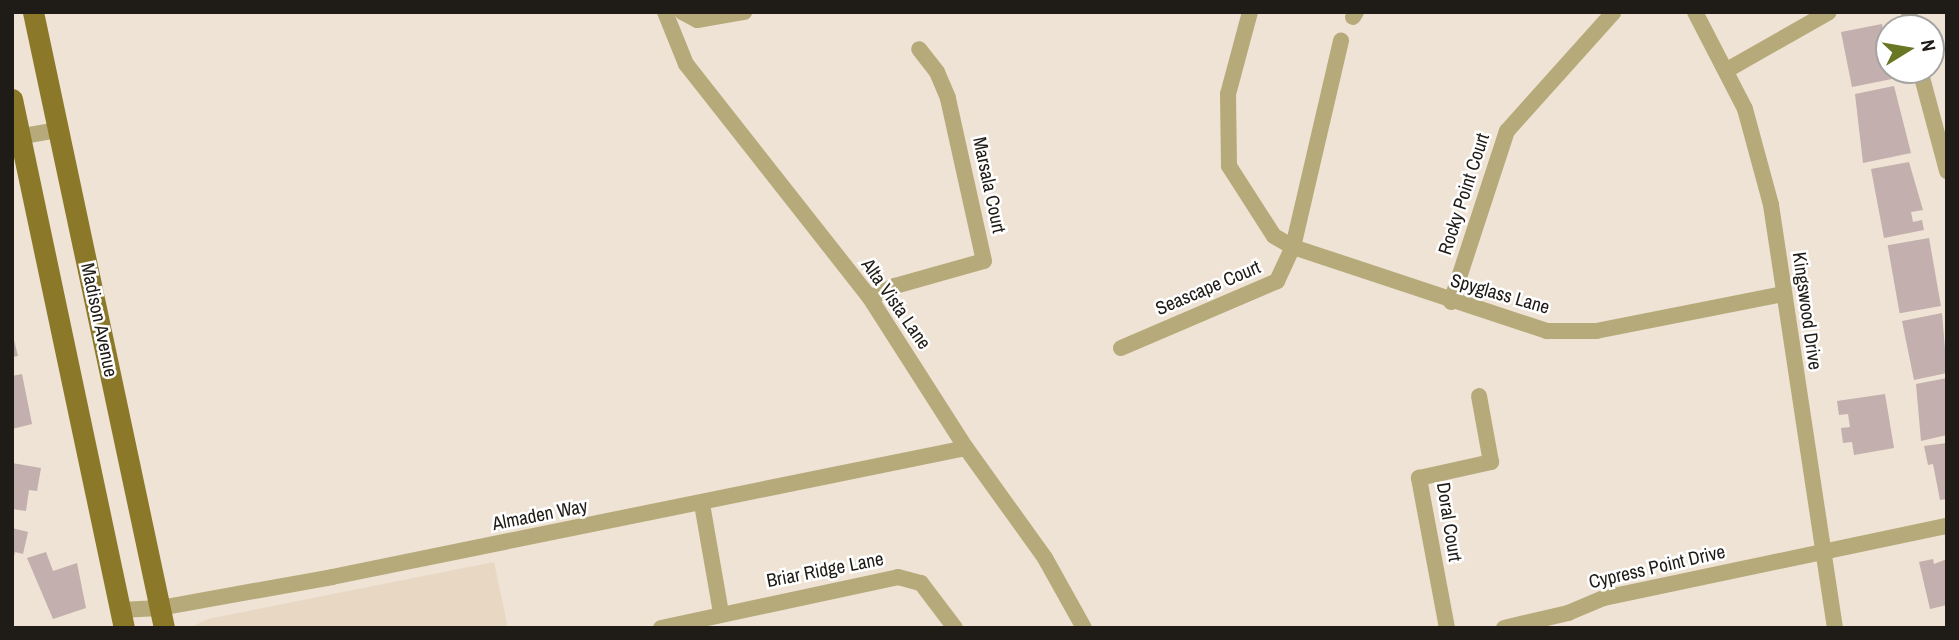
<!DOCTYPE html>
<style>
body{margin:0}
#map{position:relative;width:1959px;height:640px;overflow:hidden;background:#eee3d4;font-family:"Archivo Narrow",sans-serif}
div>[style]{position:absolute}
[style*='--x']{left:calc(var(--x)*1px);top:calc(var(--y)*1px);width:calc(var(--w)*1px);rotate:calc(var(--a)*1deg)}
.built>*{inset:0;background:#e8d8c3}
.building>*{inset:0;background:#c3afad;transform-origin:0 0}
.minor>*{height:16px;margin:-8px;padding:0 8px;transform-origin:8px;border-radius:8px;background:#b6aa7a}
.major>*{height:21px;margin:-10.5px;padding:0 10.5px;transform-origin:10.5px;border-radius:10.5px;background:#8b7828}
span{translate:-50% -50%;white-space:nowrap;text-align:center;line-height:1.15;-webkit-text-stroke:5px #fff;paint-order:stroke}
.street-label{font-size:19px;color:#1f1b16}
.frame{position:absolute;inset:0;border:14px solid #1f1b16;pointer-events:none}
.north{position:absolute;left:1875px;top:14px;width:70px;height:70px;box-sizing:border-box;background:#fff;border:2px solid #a5a4a2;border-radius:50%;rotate:79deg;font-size:19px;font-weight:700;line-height:28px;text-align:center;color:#1f1b16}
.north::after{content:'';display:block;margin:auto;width:24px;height:32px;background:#687723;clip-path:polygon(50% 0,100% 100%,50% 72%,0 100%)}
</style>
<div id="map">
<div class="built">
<i style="clip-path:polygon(494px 562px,508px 628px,189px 628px,208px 619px)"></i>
</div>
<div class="building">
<i style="clip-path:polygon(1882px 24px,1889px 63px,1881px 65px,1882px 70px,1890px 70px,1892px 79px,1852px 87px,1841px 32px)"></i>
<i style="clip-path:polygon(1894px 86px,1911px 153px,1863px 163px,1855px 94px)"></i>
<i style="clip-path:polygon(1909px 162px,1923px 210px,1911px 212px,1913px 222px,1922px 220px,1924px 230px,1884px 238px,1871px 169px)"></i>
<i style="left:1929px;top:238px;width:69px;height:42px;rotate:80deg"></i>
<i style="clip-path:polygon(1942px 313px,1947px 373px,1914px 380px,1902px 321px)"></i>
<i style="clip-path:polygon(12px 332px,18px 356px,12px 357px)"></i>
<i style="clip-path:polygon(22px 374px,32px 424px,12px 429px,12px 376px)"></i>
<i style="clip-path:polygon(1947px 378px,1947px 435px,1921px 441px,1916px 384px)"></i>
<i style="clip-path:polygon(1885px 394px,1894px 448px,1854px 455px,1852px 442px,1843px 443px,1841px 428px,1850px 427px,1848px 414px,1839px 415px,1837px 401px)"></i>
<i style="clip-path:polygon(1947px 443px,1947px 499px,1940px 500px,1933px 464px,1928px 465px,1924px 446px)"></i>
<i style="clip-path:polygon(12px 463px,41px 468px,37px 491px,29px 490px,26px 511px,12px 509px)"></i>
<i style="clip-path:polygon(12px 528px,28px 532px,23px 554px,15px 552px,13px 561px)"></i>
<i style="clip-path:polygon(46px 552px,53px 571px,77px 563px,86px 608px,53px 619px,27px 558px)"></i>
<i style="clip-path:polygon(1933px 559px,1934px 564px,1947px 559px,1947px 605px,1930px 609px,1919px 562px)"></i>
</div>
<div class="minor">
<i style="--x:665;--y:12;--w:56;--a:68"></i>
<i style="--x:686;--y:64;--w:298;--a:51.8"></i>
<i style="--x:870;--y:298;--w:178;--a:57.4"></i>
<i style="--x:966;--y:448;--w:135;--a:54.3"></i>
<i style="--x:1045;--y:558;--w:80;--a:60.9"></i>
<i style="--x:682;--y:12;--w:17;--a:28"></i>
<i style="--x:697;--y:20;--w:48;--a:-9.7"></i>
<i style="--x:1250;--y:12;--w:85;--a:105"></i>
<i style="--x:1228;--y:94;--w:72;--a:89.2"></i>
<i style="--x:1229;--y:166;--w:83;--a:57.3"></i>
<i style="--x:1274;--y:236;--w:22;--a:30"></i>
<i style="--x:1293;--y:247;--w:268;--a:18.3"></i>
<i style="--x:1547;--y:331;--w:49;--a:0"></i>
<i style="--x:1596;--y:331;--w:191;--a:-11.2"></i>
<i style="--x:1695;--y:12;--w:109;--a:62.7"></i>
<i style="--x:1745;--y:109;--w:99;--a:74.8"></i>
<i style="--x:1771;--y:205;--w:428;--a:81.4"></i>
<i style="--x:1909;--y:12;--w:16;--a:79"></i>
<i style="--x:1353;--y:17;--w:6;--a:-59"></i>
<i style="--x:1727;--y:70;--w:117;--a:-29.6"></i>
<i style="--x:1920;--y:70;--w:105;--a:75"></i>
<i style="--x:12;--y:138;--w:47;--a:-9.9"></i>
<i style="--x:870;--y:298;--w:28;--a:-26"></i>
<i style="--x:895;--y:286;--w:92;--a:-15.7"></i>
<i style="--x:984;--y:261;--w:167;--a:-102.5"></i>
<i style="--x:948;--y:98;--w:28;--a:-113"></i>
<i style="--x:937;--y:72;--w:29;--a:-128"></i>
<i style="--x:1451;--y:302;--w:180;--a:-71.9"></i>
<i style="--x:1507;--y:131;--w:159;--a:-48.1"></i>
<i style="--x:1121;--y:348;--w:170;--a:-23.2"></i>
<i style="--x:1277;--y:281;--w:38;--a:-65"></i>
<i style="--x:1293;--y:247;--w:212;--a:-76.9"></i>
<i style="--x:702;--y:504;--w:111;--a:80.1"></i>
<i style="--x:120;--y:610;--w:40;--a:-2.9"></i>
<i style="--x:160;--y:608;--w:175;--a:-10.2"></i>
<i style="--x:332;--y:577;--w:647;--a:-11.5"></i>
<i style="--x:661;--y:628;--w:242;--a:-12.1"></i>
<i style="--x:898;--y:577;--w:24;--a:15"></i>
<i style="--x:921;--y:583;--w:56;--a:52.9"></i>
<i style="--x:1447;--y:628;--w:153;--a:-100.6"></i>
<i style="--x:1419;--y:478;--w:74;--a:-12.5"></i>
<i style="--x:1491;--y:462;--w:67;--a:-100.3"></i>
<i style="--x:1504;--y:628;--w:66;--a:-13.2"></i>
<i style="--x:1568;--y:613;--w:39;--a:-23"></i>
<i style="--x:1604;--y:598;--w:350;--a:-11.9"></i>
</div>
<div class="major">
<i style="--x:33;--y:12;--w:630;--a:77.99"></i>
<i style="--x:12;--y:99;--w:541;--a:78.05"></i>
</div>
<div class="street-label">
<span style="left:989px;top:185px;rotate:78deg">Marsala Court</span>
<span style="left:1464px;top:194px;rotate:-72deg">Rocky Point Court</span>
<span style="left:1208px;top:288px;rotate:-23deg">Seascape Court</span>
<span style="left:1500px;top:294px;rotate:16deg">Spyglass Lane</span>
<span style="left:896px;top:304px;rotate:55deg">Alta Vista Lane</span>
<span style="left:1807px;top:311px;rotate:82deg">Kingswood Drive</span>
<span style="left:99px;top:320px;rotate:78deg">Madison Avenue</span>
<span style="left:540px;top:515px;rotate:-11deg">Almaden Way</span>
<span style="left:1449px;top:522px;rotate:81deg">Doral Court</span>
<span style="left:1657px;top:567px;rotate:-13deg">Cypress Point Drive</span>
<span style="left:825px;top:570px;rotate:-11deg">Briar Ridge Lane</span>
</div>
<div class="frame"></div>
<div class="north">N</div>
</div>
